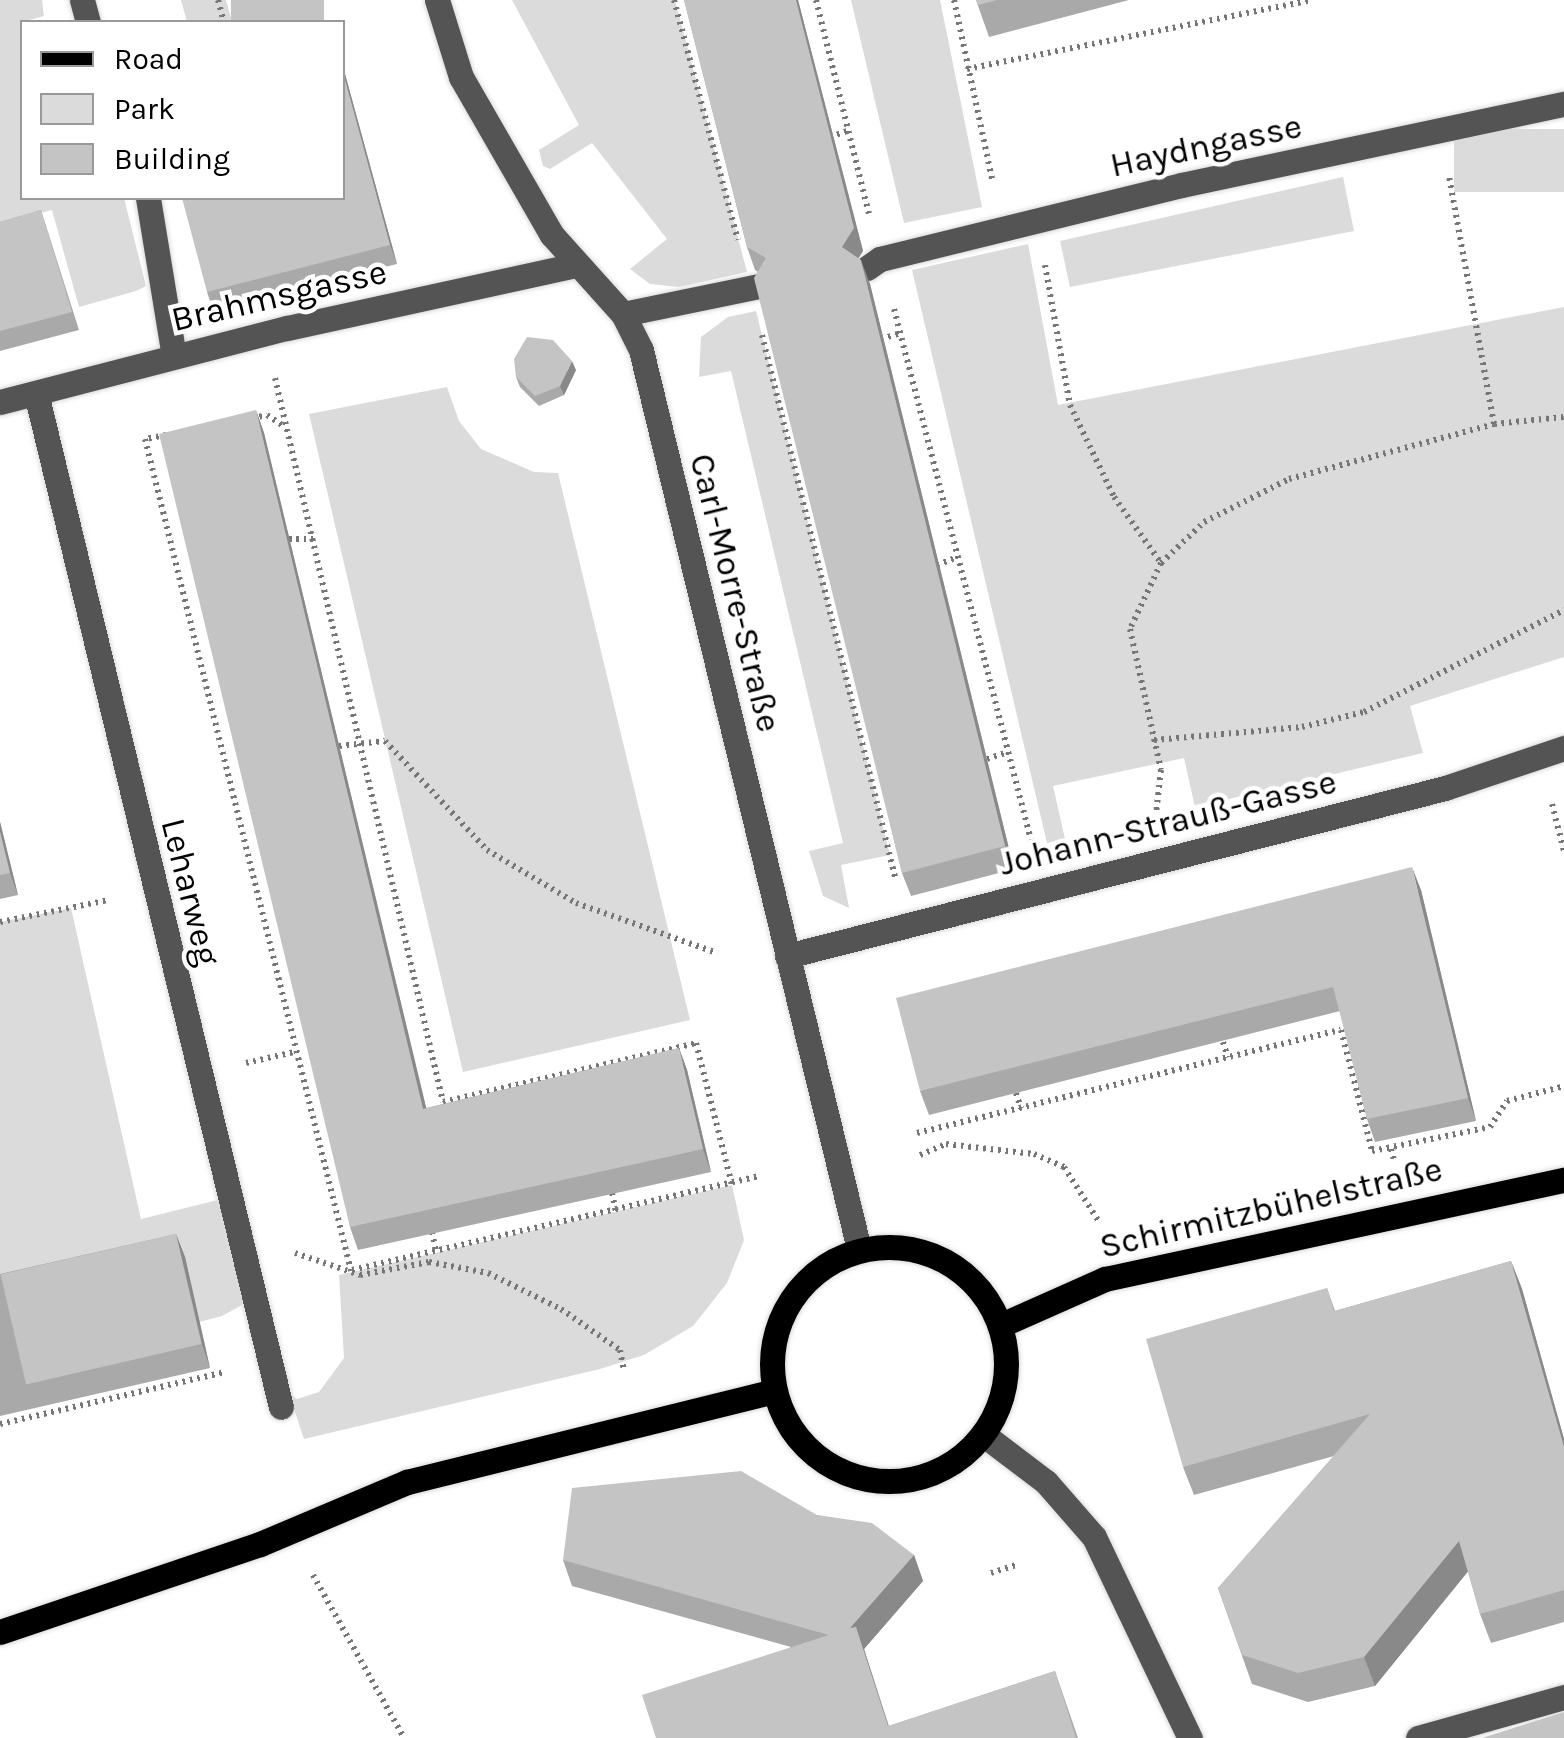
<!DOCTYPE html>
<meta charset="utf-8">
<style>
body{margin:0}
#map{position:relative;width:1564px;height:1738px;overflow:hidden;background:#fff;font-family:Karla,sans-serif}
div>[style]{position:absolute}
[style*='--x']{left:calc(var(--x)*1px);top:calc(var(--y)*1px);width:calc(var(--w)*1px);rotate:calc(var(--a)*1deg)}
.green>*{inset:0;background:#dbdbdb;transform-origin:0 0}
.path>*{height:6px;margin-top:-3px;transform-origin:0;background:repeating-linear-gradient(90deg,#767676 0 2.5px,transparent 0 7.5px)}
.roads{filter:drop-shadow(0 0 2px #dbdbdb) drop-shadow(0 0 2px #dbdbdb)}
.minor>*{height:25px;margin:-12.5px;padding:0 12.5px;transform-origin:12.5px;border-radius:12.5px;background:#545454}
.major>*{height:25px;margin:-12.5px;padding:0 12.5px;transform-origin:12.5px;border-radius:12.5px;background:#000}
.major>.ring{margin:-12.5px;padding:0;box-sizing:content-box;background:none;border:25px solid #000;border-radius:50%}
.wall>*{inset:0;background:#a9a9a9}
.shaded-wall>*{inset:0;background:#898989}
.building>*{inset:0;background:#c4c4c4;transform-origin:0 0}
span{translate:-50% -50%;white-space:nowrap;text-align:center;line-height:1.15;-webkit-text-stroke:9px #fff;paint-order:stroke}
.street-label{font-size:35px;color:#000}
.legend{position:absolute;left:20px;top:20px;width:325px;height:180px;box-sizing:border-box;background:#fff;border:2px solid #999;margin:0;padding:12px 18px;list-style:none;font-size:30px;color:#000}
.legend li{display:flex;align-items:center;gap:20px;height:50px}
.legend b{width:50px;border:2px solid #999}
</style>
<div id="map">
<div class="green">
<i style="clip-path:polygon(0 0,42px 0,44px 16px,22px 22px,22px 198px,124px 198px,146px 286px,136px 291px,79px 307px,52px 210px,0 224px)"></i>
<i style="clip-path:polygon(181px 0,226px 0,232px 22px,187px 22px)"></i>
<i style="clip-path:polygon(512px 0,675px 0,747px 272px,679px 287px,650px 284px,630px 269px,667px 239px,592px 143px,550px 169px,543px 166px,539px 150px,579px 125px)"></i>
<i style="clip-path:polygon(851px 0,940px 0,982px 207px,904px 223px)"></i>
<i style="left:1564px;top:129px;width:63px;height:110px;rotate:90deg"></i>
<i style="clip-path:polygon(1343px 177px,1354px 231px,1070px 287px,1060px 241px)"></i>
<i style="clip-path:polygon(1028px 244px,1058px 405px,1564px 307px,1564px 657px,1410px 706px,1423px 753px,1195px 807px,1184px 758px,1053px 786px,1065px 839px,1047px 843px,912px 270px)"></i>
<i style="clip-path:polygon(756px 311px,890px 855px,841px 865px,849px 908px,823px 896px,809px 851px,843px 843px,731px 371px,699px 377px,701px 337px,728px 317px)"></i>
<i style="clip-path:polygon(447px 387px,459px 421px,481px 449px,534px 472px,558px 473px,690px 1020px,463px 1072px,309px 414px)"></i>
<i style="clip-path:polygon(71px 908px,141px 1219px,222px 1199px,243px 1276px,242px 1305px,222px 1316px,199px 1322px,0 1301px,0 922px)"></i>
<i style="clip-path:polygon(732px 1185px,744px 1240px,727px 1283px,693px 1326px,644px 1355px,600px 1369px,304px 1439px,289px 1394px,297px 1399px,319px 1392px,344px 1358px,339px 1275px)"></i>
</div>
<div class="path">
<i style="--x:218;--y:0;--w:23;--a:75"></i>
<i style="--x:674;--y:0;--w:248;--a:75.1"></i>
<i style="--x:816;--y:0;--w:220;--a:76.1"></i>
<i style="--x:954;--y:0;--w:187;--a:78"></i>
<i style="--x:967;--y:69;--w:352;--a:-11.3"></i>
<i style="--x:830;--y:137;--w:21;--a:-19"></i>
<i style="--x:1045;--y:265;--w:142;--a:79.9"></i>
<i style="--x:1070;--y:405;--w:102;--a:64.4"></i>
<i style="--x:1114;--y:497;--w:81;--a:54.5"></i>
<i style="--x:1161;--y:563;--w:73;--a:115.2"></i>
<i style="--x:1130;--y:629;--w:144;--a:77.6"></i>
<i style="--x:1161;--y:770;--w:44;--a:96.5"></i>
<i style="--x:894;--y:309;--w:553;--a:75.54"></i>
<i style="--x:762;--y:335;--w:562;--a:76.21"></i>
<i style="--x:881;--y:339;--w:21;--a:-17"></i>
<i style="--x:275;--y:378;--w:743;--a:76.94"></i>
<i style="--x:443;--y:1102;--w:260;--a:-13.1"></i>
<i style="--x:696;--y:1043;--w:146;--a:75.8"></i>
<i style="--x:252;--y:418;--w:15;--a:-11"></i>
<i style="--x:267;--y:415;--w:22;--a:34"></i>
<i style="--x:1494;--y:424;--w:70;--a:-5.7"></i>
<i style="--x:166;--y:435;--w:21;--a:169"></i>
<i style="--x:145;--y:439;--w:857;--a:76.09"></i>
<i style="--x:289;--y:539;--w:24;--a:0"></i>
<i style="--x:1161;--y:563;--w:59;--a:-43.6"></i>
<i style="--x:1204;--y:522;--w:95;--a:-26.8"></i>
<i style="--x:1289;--y:479;--w:212;--a:-15"></i>
<i style="--x:1494;--y:424;--w:251;--a:-100.3"></i>
<i style="--x:937;--y:565;--w:22;--a:-21"></i>
<i style="--x:1154;--y:740;--w:149;--a:-5"></i>
<i style="--x:1302;--y:727;--w:64;--a:-13.6"></i>
<i style="--x:1364;--y:712;--w:225;--a:-27"></i>
<i style="--x:339;--y:746;--w:46;--a:-6.2"></i>
<i style="--x:385;--y:741;--w:149;--a:46.9"></i>
<i style="--x:487;--y:850;--w:104;--a:30.8"></i>
<i style="--x:576;--y:903;--w:150;--a:19.5"></i>
<i style="--x:987;--y:759;--w:22;--a:-18"></i>
<i style="--x:1552;--y:804;--w:49;--a:75.7"></i>
<i style="--x:0;--y:922;--w:110;--a:-11.5"></i>
<i style="--x:1223;--y:1042;--w:16;--a:72"></i>
<i style="--x:246;--y:1063;--w:49;--a:-12.9"></i>
<i style="--x:1016;--y:1093;--w:16;--a:72"></i>
<i style="--x:917;--y:1133;--w:436;--a:-13.7"></i>
<i style="--x:1341;--y:1030;--w:125;--a:75.6"></i>
<i style="--x:1372;--y:1151;--w:120;--a:-11.5"></i>
<i style="--x:1490;--y:1127;--w:31;--a:-57"></i>
<i style="--x:1507;--y:1101;--w:59;--a:-14.7"></i>
<i style="--x:1391;--y:1149;--w:11;--a:75"></i>
<i style="--x:920;--y:1155;--w:28;--a:-23"></i>
<i style="--x:946;--y:1144;--w:89;--a:6.5"></i>
<i style="--x:1034;--y:1154;--w:33;--a:23"></i>
<i style="--x:1064;--y:1167;--w:63;--a:57.3"></i>
<i style="--x:612;--y:1193;--w:19;--a:78"></i>
<i style="--x:432;--y:1232;--w:19;--a:78"></i>
<i style="--x:295;--y:1253;--w:69;--a:18.7"></i>
<i style="--x:360;--y:1275;--w:70;--a:-10.7"></i>
<i style="--x:429;--y:1262;--w:60;--a:10.6"></i>
<i style="--x:488;--y:1273;--w:81;--a:26.3"></i>
<i style="--x:561;--y:1309;--w:72;--a:34.8"></i>
<i style="--x:620;--y:1350;--w:21;--a:79"></i>
<i style="--x:352;--y:1270;--w:419;--a:-13"></i>
<i style="--x:0;--y:1424;--w:231;--a:-13"></i>
<i style="--x:991;--y:1573;--w:28;--a:-18"></i>
<i style="--x:313;--y:1575;--w:187;--a:60.8"></i>
</div>
<div class="roads">
<div class="minor">
<i style="--x:82;--y:0;--w:23;--a:75"></i>
<i style="--x:437;--y:0;--w:81;--a:72.7"></i>
<i style="--x:461;--y:77;--w:182;--a:60.1"></i>
<i style="--x:552;--y:235;--w:106;--a:48.1"></i>
<i style="--x:623;--y:314;--w:40;--a:63.4"></i>
<i style="--x:641;--y:350;--w:925;--a:76.37"></i>
<i style="--x:148;--y:198;--w:160;--a:80.7"></i>
<i style="--x:867;--y:268;--w:16;--a:-35"></i>
<i style="--x:880;--y:259;--w:311;--a:-13.8"></i>
<i style="--x:1182;--y:185;--w:390;--a:-12"></i>
<i style="--x:623;--y:314;--w:139;--a:-11.6"></i>
<i style="--x:36;--y:393;--w:1043;--a:76.42"></i>
<i style="--x:0;--y:402;--w:296;--a:-14.5"></i>
<i style="--x:287;--y:328;--w:296;--a:-12.3"></i>
<i style="--x:787;--y:956;--w:679;--a:-14.32"></i>
<i style="--x:1445;--y:788;--w:126;--a:-18.6"></i>
<i style="--x:984;--y:1435;--w:78;--a:37.2"></i>
<i style="--x:1046;--y:1482;--w:73;--a:48.9"></i>
<i style="--x:1094;--y:1537;--w:223;--a:64.5"></i>
<i style="--x:1418;--y:1738;--w:152;--a:-15.7"></i>
</div>
<div class="major">
<i class="ring" style="left:772px;top:1247px;width:209px;height:209px"></i>
<i style="--x:1001;--y:1325;--w:114;--a:-23.9"></i>
<i style="--x:1105;--y:1279;--w:470;--a:-12.2"></i>
<i style="--x:0;--y:1632;--w:274;--a:-18.7"></i>
<i style="--x:260;--y:1544;--w:160;--a:-22.9"></i>
<i style="--x:407;--y:1482;--w:378;--a:-13.9"></i>
</div>
</div>
<div class="wall">
<i style="clip-path:polygon(684px 0,798px 0,863px 251px,858px 258px,870px 284px,1014px 869px,911px 896px,902px 873px,758px 272px,755px 270px,747px 247px)"></i>
<i style="clip-path:polygon(976px 0,1129px 0,989px 37px)"></i>
<i style="clip-path:polygon(342px 63px,397px 264px,213px 310px,207px 292px,342px 198px)"></i>
<i style="clip-path:polygon(41px 210px,79px 330px,0 351px,0 222px)"></i>
<i style="clip-path:polygon(576px 370px,564px 395px,539px 406px,520px 387px,516px 377px)"></i>
<i style="clip-path:polygon(256px 410px,264px 433px,426px 1108px,679px 1048px,687px 1070px,711px 1172px,358px 1250px,350px 1227px)"></i>
<i style="clip-path:polygon(0 822px,18px 895px,0 899px)"></i>
<i style="clip-path:polygon(1421px 890px,1476px 1121px,1375px 1142px,1367px 1119px,1340px 1011px,929px 1115px,920px 1091px)"></i>
<i style="clip-path:polygon(176px 1234px,185px 1257px,210px 1368px,0 1416px,0 1274px)"></i>
<i style="clip-path:polygon(1511px 1261px,1522px 1289px,1564px 1439px,1564px 1622px,1491px 1643px,1480px 1614px,1468px 1571px,1375px 1686px,1308px 1702px,1252px 1684px,1218px 1588px,1334px 1456px,1194px 1495px,1183px 1467px,1327px 1288px,1335px 1311px)"></i>
<i style="clip-path:polygon(817px 1515px,914px 1555px,923px 1581px,864px 1649px,889px 1726px,1055px 1671px,1078px 1738px,656px 1738px,791px 1647px,572px 1586px,563px 1560px)"></i>
</div>
<div class="shaded-wall">
<i style="clip-path:polygon(796px 0,798px 0,863px 251px,851px 270px,842px 247px)"></i>
<i style="clip-path:polygon(342px 63px,397px 264px,390px 245px,342px 69px)"></i>
<i style="clip-path:polygon(861px 260px,870px 284px,1014px 869px,1005px 846px)"></i>
<i style="clip-path:polygon(572px 361px,576px 370px,564px 395px,560px 386px)"></i>
<i style="clip-path:polygon(256px 410px,264px 433px,432px 1132px,423px 1109px)"></i>
<i style="clip-path:polygon(0 822px,18px 895px,10px 873px,0 832px)"></i>
<i style="clip-path:polygon(1412px 867px,1421px 890px,1476px 1121px,1468px 1098px)"></i>
<i style="clip-path:polygon(679px 1048px,687px 1070px,711px 1172px,703px 1149px)"></i>
<i style="clip-path:polygon(176px 1234px,185px 1257px,210px 1368px,202px 1344px)"></i>
<i style="clip-path:polygon(1511px 1261px,1522px 1289px,1564px 1439px,1564px 1447px)"></i>
<i style="clip-path:polygon(1459px 1541px,1470px 1569px,1375px 1686px,1364px 1657px)"></i>
<i style="clip-path:polygon(914px 1555px,923px 1581px,864px 1649px,892px 1738px,850px 1628px)"></i>
</div>
<div class="building">
<i style="left:231px;top:0;width:93px;height:23px"></i>
<i style="clip-path:polygon(684px 0,796px 0,854px 228px,842px 247px,861px 260px,1005px 846px,902px 873px,754px 278px,766px 258px,747px 247px)"></i>
<i style="clip-path:polygon(976px 0,997px 0,978px 5px)"></i>
<i style="clip-path:polygon(342px 69px,390px 245px,207px 292px,182px 198px,342px 198px)"></i>
<i style="clip-path:polygon(41px 210px,72px 312px,0 331px,0 222px)"></i>
<i style="clip-path:polygon(527px 337px,553px 340px,572px 361px,560px 386px,535px 396px,516px 377px,514px 359px)"></i>
<i style="clip-path:polygon(256px 410px,423px 1109px,679px 1048px,703px 1149px,350px 1227px,159px 434px)"></i>
<i style="clip-path:polygon(0 832px,10px 873px,0 875px)"></i>
<i style="clip-path:polygon(1412px 867px,1468px 1098px,1367px 1119px,1333px 987px,920px 1091px,896px 998px)"></i>
<i style="left:176px;top:1234px;width:113px;height:180px;rotate:77deg"></i>
<i style="clip-path:polygon(1511px 1261px,1564px 1447px,1564px 1590px,1480px 1614px,1459px 1541px,1364px 1657px,1298px 1673px,1242px 1655px,1218px 1588px,1370px 1414px,1183px 1467px,1146px 1339px,1327px 1288px,1334px 1311px)"></i>
<i style="clip-path:polygon(741px 1471px,817px 1515px,872px 1523px,914px 1555px,850px 1628px,856px 1627px,888px 1726px,1055px 1671px,1076px 1738px,656px 1738px,642px 1695px,829px 1635px,563px 1560px,572px 1488px)"></i>
<i style="clip-path:polygon(1564px 1712px,1564px 1738px,1482px 1738px)"></i>
</div>
<div class="street-label">
<span style="left:1206px;top:146px;rotate:-12deg">Haydngasse</span>
<span style="left:279px;top:296px;rotate:-13deg">Brahmsgasse</span>
<span style="left:735px;top:593px;rotate:76deg">Carl-Morre-Straße</span>
<span style="left:1168px;top:823px;rotate:-14deg">Johann-Strauß-Gasse</span>
<span style="left:190px;top:892px;rotate:76deg">Leharweg</span>
<span style="left:1271px;top:1208px;rotate:-13deg">Schirmitzbühelstraße</span>
</div>
<ul class="legend">
<li><b style="height:12px;background:#000"></b>Road</li>
<li><b style="height:28px;background:#dbdbdb"></b>Park</li>
<li><b style="height:28px;background:#c4c4c4"></b>Building</li>
</ul>
</div>
